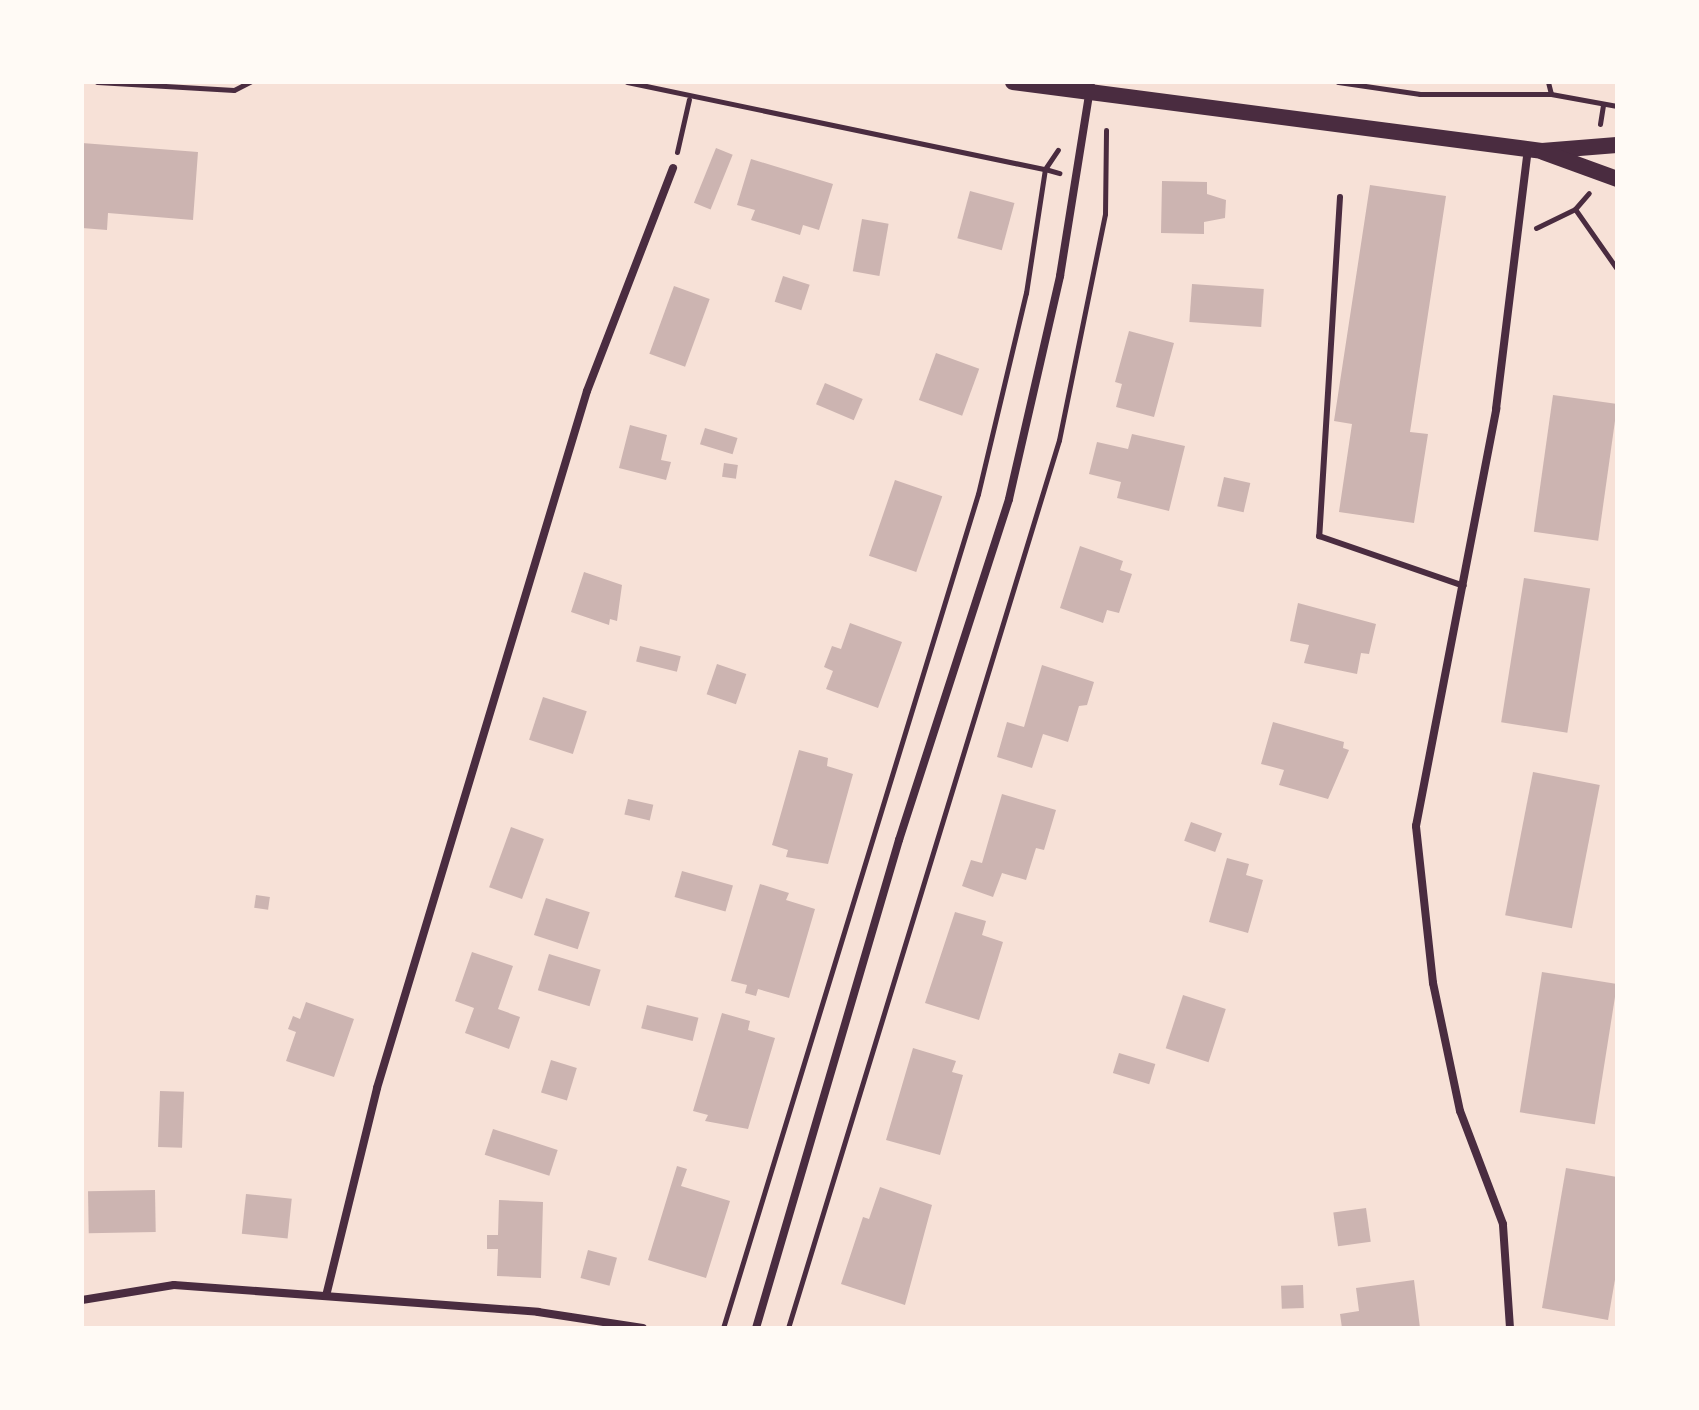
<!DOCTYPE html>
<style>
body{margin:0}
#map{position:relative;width:1699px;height:1410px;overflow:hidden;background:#f7e1d7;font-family:Poppins,sans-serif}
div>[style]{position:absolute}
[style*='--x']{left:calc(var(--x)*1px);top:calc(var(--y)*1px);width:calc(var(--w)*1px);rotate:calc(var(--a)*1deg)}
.building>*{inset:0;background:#ccb4b1;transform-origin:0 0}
.path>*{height:5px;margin:-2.5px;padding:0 2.5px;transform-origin:2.5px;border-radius:2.5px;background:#4a2c40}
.service>*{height:6px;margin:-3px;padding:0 3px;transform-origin:3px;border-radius:3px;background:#4a2c40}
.minor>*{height:8px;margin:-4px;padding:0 4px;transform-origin:4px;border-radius:4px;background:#4a2c40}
.secondary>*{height:16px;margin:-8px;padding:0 8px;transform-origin:8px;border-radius:8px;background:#4a2c40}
span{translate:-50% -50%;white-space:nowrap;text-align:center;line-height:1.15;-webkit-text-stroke:8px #fffaf5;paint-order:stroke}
.frame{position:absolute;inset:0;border:84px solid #fffaf5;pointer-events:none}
</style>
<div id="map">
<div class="building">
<i style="clip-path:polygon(82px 143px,198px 152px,193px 220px,108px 213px,107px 230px,82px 228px)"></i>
<i style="left:716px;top:148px;width:18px;height:59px;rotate:22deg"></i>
<i style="clip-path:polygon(751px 159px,833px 184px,819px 230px,803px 225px,800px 235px,751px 220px,755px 210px,737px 205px)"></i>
<i style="clip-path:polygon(1162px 181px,1207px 182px,1207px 194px,1226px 200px,1225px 218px,1204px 222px,1204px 234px,1161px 233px)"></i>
<i style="clip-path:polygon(1370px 185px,1446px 196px,1410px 432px,1428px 434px,1414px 523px,1339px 512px,1352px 424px,1334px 421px)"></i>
<i style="left:970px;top:191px;width:46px;height:49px;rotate:15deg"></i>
<i style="left:862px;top:219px;width:27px;height:53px;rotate:10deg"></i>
<i style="left:783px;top:276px;width:28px;height:27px;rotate:18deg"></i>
<i style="left:1192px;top:284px;width:72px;height:38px;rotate:4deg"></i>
<i style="left:674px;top:286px;width:38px;height:72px;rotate:20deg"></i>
<i style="clip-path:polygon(1129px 331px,1174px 343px,1154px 417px,1116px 407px,1122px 384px,1115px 382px)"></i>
<i style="left:936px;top:353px;width:46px;height:50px;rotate:20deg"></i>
<i style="left:825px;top:383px;width:41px;height:23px;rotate:23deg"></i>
<i style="left:1553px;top:395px;width:65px;height:138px;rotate:8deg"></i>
<i style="clip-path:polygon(630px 425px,667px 435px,661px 460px,671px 462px,666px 480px,619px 468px)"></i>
<i style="left:705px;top:428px;width:34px;height:17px;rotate:17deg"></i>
<i style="clip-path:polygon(1132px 434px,1185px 446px,1169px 511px,1117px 498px,1121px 482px,1089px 474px,1097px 442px,1128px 449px)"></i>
<i style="left:724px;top:463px;width:14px;height:14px;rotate:8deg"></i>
<i style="left:1224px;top:477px;width:27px;height:30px;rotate:13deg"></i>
<i style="left:895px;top:480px;width:50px;height:80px;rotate:19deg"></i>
<i style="clip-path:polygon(1080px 546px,1123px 561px,1120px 570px,1132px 574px,1119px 613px,1107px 610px,1103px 623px,1060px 608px)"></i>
<i style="clip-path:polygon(584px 572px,622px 585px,617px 621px,610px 619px,609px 625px,571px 612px)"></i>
<i style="left:1524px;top:578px;width:67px;height:146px;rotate:9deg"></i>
<i style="clip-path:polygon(1298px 603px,1376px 624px,1369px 654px,1361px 653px,1357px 674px,1304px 663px,1309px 645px,1290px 641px)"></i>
<i style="clip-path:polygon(850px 623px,902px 642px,878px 708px,826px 689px,833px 671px,824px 667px,832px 646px,841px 649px)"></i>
<i style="left:640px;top:646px;width:42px;height:16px;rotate:14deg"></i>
<i style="left:717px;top:664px;width:31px;height:32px;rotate:19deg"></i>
<i style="clip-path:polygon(1042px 665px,1094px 682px,1087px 705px,1079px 706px,1068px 742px,1043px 734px,1032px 768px,997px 757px,1007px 722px,1024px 727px)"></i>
<i style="left:543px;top:697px;width:46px;height:45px;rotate:18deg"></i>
<i style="clip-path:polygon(1273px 722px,1344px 742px,1343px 748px,1349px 750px,1328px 799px,1279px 785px,1284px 770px,1261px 764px)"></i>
<i style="clip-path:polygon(799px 750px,828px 758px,827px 766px,853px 774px,828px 864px,786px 857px,788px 850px,772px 845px)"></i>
<i style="left:1533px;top:772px;width:68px;height:146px;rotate:11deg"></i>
<i style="clip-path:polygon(1002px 794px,1056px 810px,1044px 850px,1036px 848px,1026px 880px,1002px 873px,993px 897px,962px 886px,971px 860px,982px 863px)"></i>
<i style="left:628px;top:799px;width:26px;height:16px;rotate:13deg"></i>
<i style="left:1191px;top:822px;width:33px;height:20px;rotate:20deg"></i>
<i style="left:511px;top:827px;width:35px;height:64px;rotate:20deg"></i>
<i style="clip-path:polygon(1227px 858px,1249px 864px,1246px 875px,1263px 880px,1248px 933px,1209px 922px)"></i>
<i style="left:682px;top:871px;width:53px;height:27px;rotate:16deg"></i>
<i style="clip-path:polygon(760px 884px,789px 893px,786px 900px,815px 909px,789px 998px,758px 989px,756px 996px,745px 993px,747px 985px,731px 981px)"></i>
<i style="left:256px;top:895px;width:14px;height:13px;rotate:8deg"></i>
<i style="left:546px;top:898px;width:46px;height:39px;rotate:18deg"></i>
<i style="clip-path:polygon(955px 912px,986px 921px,982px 935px,1003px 942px,979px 1020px,925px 1003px)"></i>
<i style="clip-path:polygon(472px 952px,513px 966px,498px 1009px,520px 1017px,509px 1049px,465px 1033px,474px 1008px,455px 1001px)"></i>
<i style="left:549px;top:954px;width:54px;height:38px;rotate:17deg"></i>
<i style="left:1542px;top:972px;width:76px;height:142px;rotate:9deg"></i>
<i style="left:1183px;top:995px;width:45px;height:56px;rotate:18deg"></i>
<i style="clip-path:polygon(306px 1002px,354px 1019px,334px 1077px,286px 1061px,296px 1032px,288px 1029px,293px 1016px,300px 1019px)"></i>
<i style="left:647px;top:1005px;width:53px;height:24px;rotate:14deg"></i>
<i style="clip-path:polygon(722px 1013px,750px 1021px,748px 1030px,775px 1038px,748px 1129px,705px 1121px,708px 1115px,693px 1111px)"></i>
<i style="clip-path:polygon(913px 1048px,956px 1061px,952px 1072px,963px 1075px,940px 1155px,886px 1140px)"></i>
<i style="left:1119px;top:1053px;width:38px;height:21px;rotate:17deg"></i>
<i style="left:551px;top:1060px;width:27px;height:34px;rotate:17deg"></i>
<i style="left:160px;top:1091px;width:24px;height:56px;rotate:2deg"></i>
<i style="left:493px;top:1129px;width:68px;height:27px;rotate:18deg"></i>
<i style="clip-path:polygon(677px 1166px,687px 1169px,681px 1186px,730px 1201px,706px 1278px,648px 1260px)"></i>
<i style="clip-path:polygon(1566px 1168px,1617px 1177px,1617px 1268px,1608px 1320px,1542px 1308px)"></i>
<i style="clip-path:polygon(880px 1187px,932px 1205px,905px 1305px,841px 1284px,863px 1217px,869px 1219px)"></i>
<i style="left:155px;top:1190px;width:42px;height:67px;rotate:89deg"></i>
<i style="left:246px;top:1194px;width:46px;height:40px;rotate:6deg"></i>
<i style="clip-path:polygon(499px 1200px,543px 1202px,541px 1278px,497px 1276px,498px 1249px,487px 1249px,487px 1235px,498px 1235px)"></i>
<i style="left:1366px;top:1208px;width:34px;height:33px;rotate:82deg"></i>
<i style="left:588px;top:1250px;width:30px;height:29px;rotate:15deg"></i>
<i style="clip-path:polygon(1414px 1280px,1420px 1328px,1342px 1328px,1340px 1314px,1359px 1311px,1356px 1288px)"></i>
<i style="left:1303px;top:1285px;width:23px;height:22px;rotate:88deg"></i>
</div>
<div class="path">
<i style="--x:97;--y:82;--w:137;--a:3.3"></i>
<i style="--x:234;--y:90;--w:18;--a:-27"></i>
<i style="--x:627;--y:82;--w:427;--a:11.8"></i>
<i style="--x:1045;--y:169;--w:23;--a:-56"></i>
<i style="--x:1338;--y:82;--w:83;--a:8.3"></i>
<i style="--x:1420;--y:94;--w:131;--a:0"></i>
<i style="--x:1551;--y:94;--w:67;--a:10.3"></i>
<i style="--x:1548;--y:82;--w:12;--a:76"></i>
<i style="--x:1600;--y:124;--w:20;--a:-81"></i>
<i style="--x:677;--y:152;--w:54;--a:-77.2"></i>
<i style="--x:1575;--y:209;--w:73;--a:55"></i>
<i style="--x:1536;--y:228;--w:43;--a:-26"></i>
<i style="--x:1575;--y:209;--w:21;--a:-49"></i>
<i style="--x:723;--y:1328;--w:872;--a:-73"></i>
<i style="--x:978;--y:494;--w:207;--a:-76.6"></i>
<i style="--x:1026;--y:293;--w:125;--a:-81.3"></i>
<i style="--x:1045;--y:169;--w:15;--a:16"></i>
<i style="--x:788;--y:1328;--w:928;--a:-73.03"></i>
<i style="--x:1059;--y:440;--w:231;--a:-78.5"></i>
<i style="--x:1105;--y:214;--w:84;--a:-89.3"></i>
</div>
<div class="service">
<i style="--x:1340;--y:197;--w:340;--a:93.5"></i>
<i style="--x:1319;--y:536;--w:153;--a:19"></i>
</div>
<div class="minor">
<i style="--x:326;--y:1296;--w:214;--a:-76.2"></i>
<i style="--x:377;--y:1088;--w:728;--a:-73.23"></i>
<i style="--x:587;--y:391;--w:239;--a:-68.9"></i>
<i style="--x:82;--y:1300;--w:93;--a:-9.3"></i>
<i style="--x:174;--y:1285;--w:365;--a:4.2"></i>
<i style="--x:538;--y:1312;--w:106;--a:8.7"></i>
<i style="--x:756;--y:1328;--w:509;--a:-73.67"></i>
<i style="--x:899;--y:840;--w:358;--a:-72.1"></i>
<i style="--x:1009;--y:499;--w:229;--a:-77.1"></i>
<i style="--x:1060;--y:276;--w:196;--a:-80.9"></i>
<i style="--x:1510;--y:1328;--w:104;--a:-93.9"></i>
<i style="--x:1503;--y:1224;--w:121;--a:-110.8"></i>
<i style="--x:1460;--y:1111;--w:131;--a:-101.9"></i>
<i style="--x:1433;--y:983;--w:158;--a:-96.2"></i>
<i style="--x:1416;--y:826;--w:425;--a:-79.1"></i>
<i style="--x:1496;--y:409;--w:262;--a:-83"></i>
</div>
<div class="secondary">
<i style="--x:1013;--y:82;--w:533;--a:7.43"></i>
<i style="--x:1542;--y:151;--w:75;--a:-4.6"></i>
<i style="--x:1543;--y:152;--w:79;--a:20"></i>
</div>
<div class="frame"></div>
</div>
